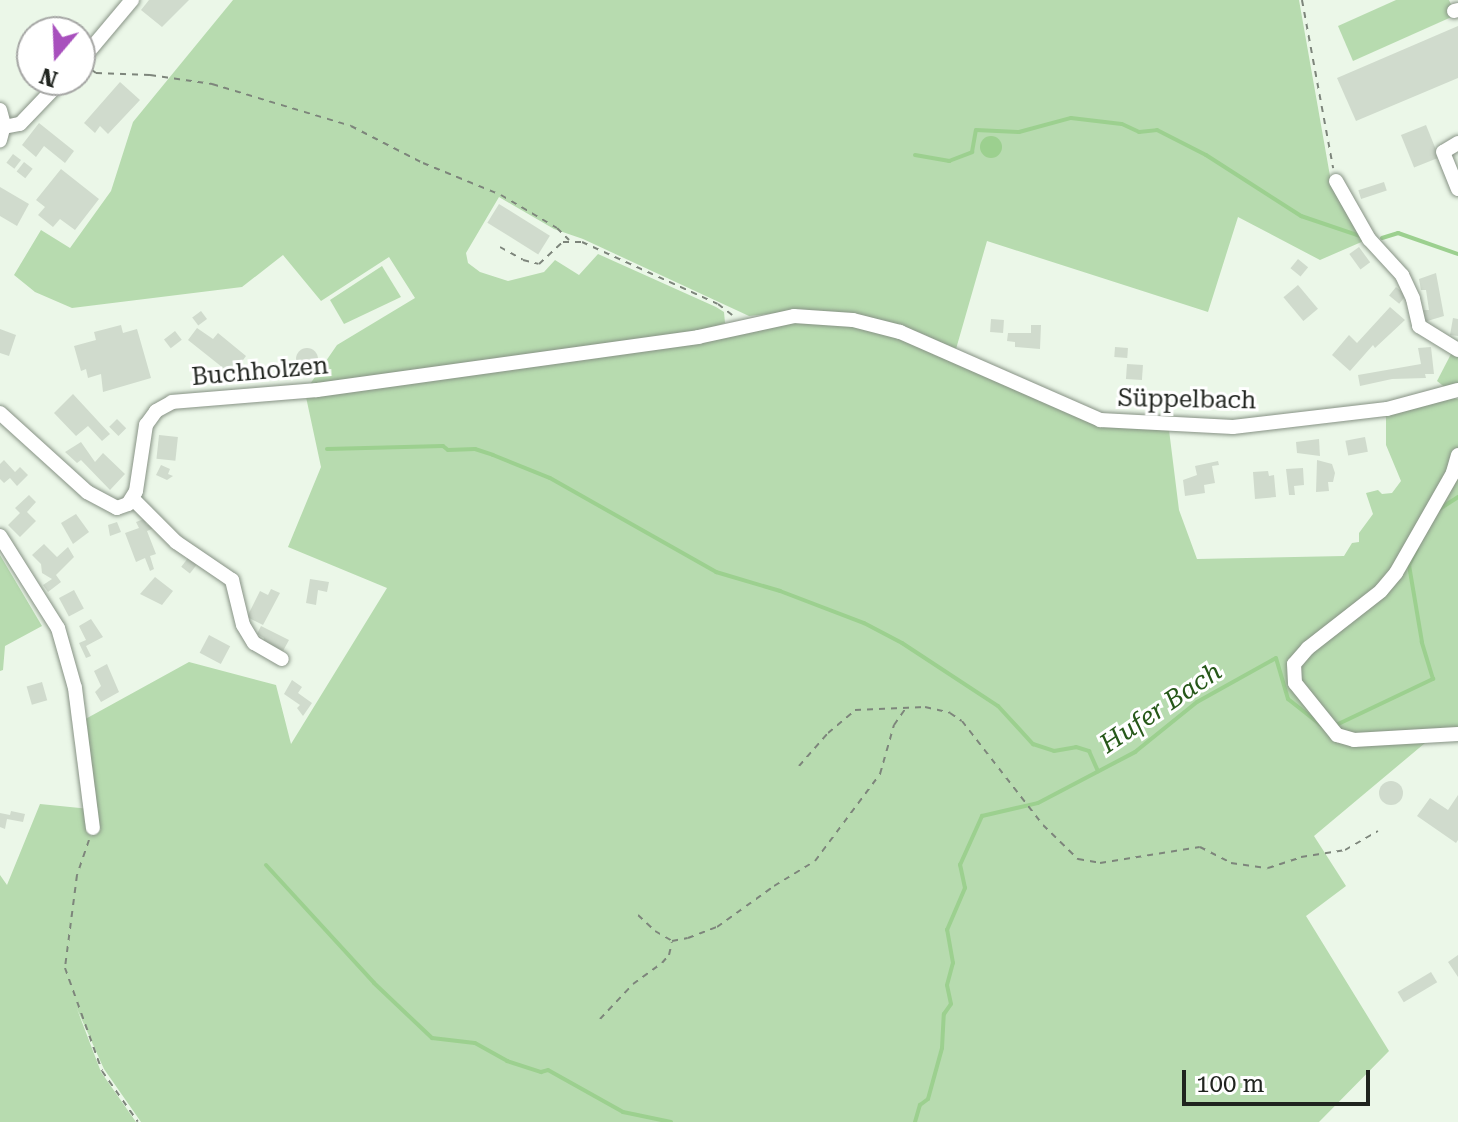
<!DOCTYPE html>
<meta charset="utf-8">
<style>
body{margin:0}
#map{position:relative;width:1458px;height:1122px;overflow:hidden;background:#ebf7e8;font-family:"Roboto Serif",serif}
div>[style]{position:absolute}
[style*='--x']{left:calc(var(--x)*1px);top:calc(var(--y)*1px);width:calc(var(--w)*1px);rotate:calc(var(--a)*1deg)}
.green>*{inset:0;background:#b7dbaf}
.water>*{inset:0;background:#9cd08f}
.round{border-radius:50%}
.stream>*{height:4px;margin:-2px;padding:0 2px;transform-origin:2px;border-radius:2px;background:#9cd08f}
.building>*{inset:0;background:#d0dbcd;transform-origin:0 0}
.path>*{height:2px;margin-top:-1px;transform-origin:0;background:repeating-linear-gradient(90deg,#7d857b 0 6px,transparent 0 12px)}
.roads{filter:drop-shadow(0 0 2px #879285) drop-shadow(0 0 2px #879285)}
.minor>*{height:14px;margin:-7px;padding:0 7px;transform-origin:7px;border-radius:7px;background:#fff}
span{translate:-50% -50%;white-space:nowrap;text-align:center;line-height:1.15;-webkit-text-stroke:6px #fff;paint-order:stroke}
.street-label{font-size:24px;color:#20241f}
.water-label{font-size:26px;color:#265819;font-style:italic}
.north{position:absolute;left:16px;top:16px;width:80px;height:80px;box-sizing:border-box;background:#fff;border:2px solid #a6a7a5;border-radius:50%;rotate:199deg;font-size:22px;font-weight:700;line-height:32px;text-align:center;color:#20241f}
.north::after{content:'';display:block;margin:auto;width:28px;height:36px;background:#a850bd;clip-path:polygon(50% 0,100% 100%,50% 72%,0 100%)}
.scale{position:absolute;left:1182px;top:1070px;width:188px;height:36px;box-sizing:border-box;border:4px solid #20241f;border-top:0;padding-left:10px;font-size:24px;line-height:28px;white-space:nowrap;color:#20241f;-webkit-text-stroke:6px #fff;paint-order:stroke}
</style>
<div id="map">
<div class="green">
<i style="clip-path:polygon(233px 0,1299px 0,1330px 176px,1366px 240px,1320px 260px,1238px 217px,1208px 312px,987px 241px,956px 349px,918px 332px,777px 313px,749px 316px,583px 239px,554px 229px,499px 197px,466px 253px,468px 263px,480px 272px,508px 281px,544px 272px,555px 260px,579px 275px,598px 254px,716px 307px,724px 312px,725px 323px,696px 333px,308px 387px,337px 345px,415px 298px,389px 257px,321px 301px,283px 255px,242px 287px,72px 308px,35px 292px,14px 275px,41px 230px,70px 248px,111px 191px,133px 122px)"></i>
<i style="clip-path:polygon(1396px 0,1449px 0,1456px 15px,1353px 61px,1338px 26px)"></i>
<i style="clip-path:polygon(382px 266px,401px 297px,344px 324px,330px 300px)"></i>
<i style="clip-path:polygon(794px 321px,875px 329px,1099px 422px,1169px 430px,1179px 510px,1197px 559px,1344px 556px,1352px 543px,1359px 542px,1359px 533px,1373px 514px,1366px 493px,1378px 490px,1382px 494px,1392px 493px,1401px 481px,1386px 445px,1386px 415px,1452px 398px,1458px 399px,1458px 730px,1431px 738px,1314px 836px,1346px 886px,1306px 916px,1389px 1051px,1319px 1122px,141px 1122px,104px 1069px,77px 1009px,101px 1072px,136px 1122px,0 1122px,0 875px,7px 885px,40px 804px,90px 809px,80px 722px,189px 662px,276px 685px,291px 744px,387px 588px,288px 547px,321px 467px,306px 397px)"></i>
<i style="clip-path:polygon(1451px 354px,1458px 355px,1458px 385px,1447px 389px,1437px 381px)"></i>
<i style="clip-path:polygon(0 555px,42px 626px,5px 646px,3px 670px,0 671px)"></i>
</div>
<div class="water">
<i class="round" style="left:980px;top:136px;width:22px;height:22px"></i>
</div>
<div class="stream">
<i style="--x:915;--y:155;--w:35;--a:10"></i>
<i style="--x:949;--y:161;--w:25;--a:-21"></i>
<i style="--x:972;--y:152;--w:22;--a:-80"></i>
<i style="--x:976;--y:130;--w:43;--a:2.7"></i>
<i style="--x:1019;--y:132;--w:54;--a:-15.1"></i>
<i style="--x:1071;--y:118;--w:51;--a:6.7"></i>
<i style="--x:1122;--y:124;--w:19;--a:25"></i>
<i style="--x:1139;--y:132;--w:18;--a:-6"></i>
<i style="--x:1157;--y:130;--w:55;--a:27"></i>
<i style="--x:1206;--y:155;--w:113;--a:32.7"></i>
<i style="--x:1301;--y:216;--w:62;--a:18.7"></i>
<i style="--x:1382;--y:238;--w:17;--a:-17"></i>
<i style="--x:1398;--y:233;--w:64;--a:19.3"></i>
<i style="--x:327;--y:449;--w:116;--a:-1.5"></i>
<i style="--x:443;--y:446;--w:6;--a:39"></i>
<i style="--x:448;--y:450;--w:27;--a:-2"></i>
<i style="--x:475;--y:449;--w:19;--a:18"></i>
<i style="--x:493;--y:455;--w:61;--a:22"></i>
<i style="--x:550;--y:478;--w:191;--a:29.5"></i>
<i style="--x:716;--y:572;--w:67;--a:16.5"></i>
<i style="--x:780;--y:591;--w:90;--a:20.9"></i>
<i style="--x:864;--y:623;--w:43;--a:27.8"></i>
<i style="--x:902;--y:643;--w:115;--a:33.3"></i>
<i style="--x:998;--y:706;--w:52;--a:47.4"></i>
<i style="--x:1033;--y:744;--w:22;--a:18"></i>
<i style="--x:1054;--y:751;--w:22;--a:-10"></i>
<i style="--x:1076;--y:747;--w:14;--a:17"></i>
<i style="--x:1089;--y:751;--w:22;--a:66"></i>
<i style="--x:1438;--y:510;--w:24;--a:-33"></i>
<i style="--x:1334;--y:726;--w:110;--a:-25.4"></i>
<i style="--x:1433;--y:679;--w:39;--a:-107"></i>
<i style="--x:1422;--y:642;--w:78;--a:-99.6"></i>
<i style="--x:1409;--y:565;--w:18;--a:-63"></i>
<i style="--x:266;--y:865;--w:160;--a:47.5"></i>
<i style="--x:374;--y:983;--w:80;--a:43.5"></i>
<i style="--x:432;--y:1038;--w:43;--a:6.6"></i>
<i style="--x:475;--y:1043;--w:37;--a:29"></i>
<i style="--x:507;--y:1061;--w:36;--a:18"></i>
<i style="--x:541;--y:1072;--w:7;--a:-16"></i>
<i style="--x:548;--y:1070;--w:86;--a:29.2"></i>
<i style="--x:623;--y:1112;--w:49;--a:11.8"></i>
<i style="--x:915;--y:1122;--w:18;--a:-74"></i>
<i style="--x:920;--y:1105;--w:10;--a:-37"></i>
<i style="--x:928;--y:1099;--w:53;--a:-74.6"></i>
<i style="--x:942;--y:1048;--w:34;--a:-87"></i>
<i style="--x:944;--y:1014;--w:12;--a:-55"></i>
<i style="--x:951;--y:1004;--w:19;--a:-102"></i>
<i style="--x:947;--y:985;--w:23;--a:-75"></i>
<i style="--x:953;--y:963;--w:34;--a:-100"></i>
<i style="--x:947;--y:930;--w:46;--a:-66.8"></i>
<i style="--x:965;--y:888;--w:24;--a:-102"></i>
<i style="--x:960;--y:865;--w:54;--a:-65.8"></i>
<i style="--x:982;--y:816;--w:57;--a:-13.1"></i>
<i style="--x:1038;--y:803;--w:110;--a:-27.7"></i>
<i style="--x:1135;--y:752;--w:80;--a:-38.9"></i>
<i style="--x:1197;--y:702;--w:90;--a:-29.1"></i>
<i style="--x:1276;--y:658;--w:43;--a:73.7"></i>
<i style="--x:1288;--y:699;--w:48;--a:38.3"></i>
</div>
<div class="building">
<i style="clip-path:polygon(149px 0,189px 0,162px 27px,141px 10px)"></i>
<i style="clip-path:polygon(1458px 26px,1458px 78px,1356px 121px,1337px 78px)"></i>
<i style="clip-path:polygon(120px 82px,140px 100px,108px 134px,100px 126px,95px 133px,84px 123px)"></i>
<i style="clip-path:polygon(39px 123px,74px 151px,65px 163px,44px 146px,36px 157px,22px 145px)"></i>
<i style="left:1426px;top:125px;width:35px;height:27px;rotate:68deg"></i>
<i style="left:13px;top:154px;width:10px;height:11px;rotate:37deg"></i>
<i style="left:24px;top:162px;width:11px;height:12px;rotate:38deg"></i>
<i style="clip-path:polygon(61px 169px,99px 199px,75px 230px,60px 219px,53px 227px,38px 215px,45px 207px,36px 200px)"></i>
<i style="left:1384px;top:182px;width:9px;height:27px;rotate:72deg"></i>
<i style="clip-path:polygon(0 187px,29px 204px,17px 226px,0 216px)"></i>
<i style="left:499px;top:204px;width:60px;height:22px;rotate:32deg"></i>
<i style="left:1359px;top:247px;width:19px;height:12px;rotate:54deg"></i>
<i style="left:1298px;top:259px;width:13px;height:12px;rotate:39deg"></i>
<i style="clip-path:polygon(1436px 273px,1444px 316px,1424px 322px,1423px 310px,1429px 310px,1426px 290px,1421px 290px,1419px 279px)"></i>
<i style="left:1298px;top:285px;width:31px;height:19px;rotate:50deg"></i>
<i style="left:1396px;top:287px;width:13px;height:11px;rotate:39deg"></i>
<i style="clip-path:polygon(1390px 307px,1405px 320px,1375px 348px,1373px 345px,1350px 371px,1332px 355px,1349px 335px,1357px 343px)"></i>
<i style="left:201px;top:311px;width:10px;height:11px;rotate:53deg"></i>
<i style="clip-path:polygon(1453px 318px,1458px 319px,1458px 336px,1450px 335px)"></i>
<i style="left:991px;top:319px;width:13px;height:13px;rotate:4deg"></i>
<i style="clip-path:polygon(121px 325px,123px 333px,137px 329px,151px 378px,103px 392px,101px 374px,88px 378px,86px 369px,81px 371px,74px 346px,96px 340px,94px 332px)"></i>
<i style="clip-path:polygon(1031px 325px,1041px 325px,1040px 349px,1015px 347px,1015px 342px,1007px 341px,1008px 333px,1031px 333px)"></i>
<i style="clip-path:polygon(197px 328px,213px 339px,218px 333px,246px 356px,232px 375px,188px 340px)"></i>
<i style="clip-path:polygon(0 329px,16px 335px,9px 356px,0 353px)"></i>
<i style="left:175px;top:331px;width:11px;height:14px;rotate:52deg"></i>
<i style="left:1115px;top:347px;width:13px;height:10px;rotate:4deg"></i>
<i style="clip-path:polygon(1431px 347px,1434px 374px,1425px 374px,1426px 378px,1392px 379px,1360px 386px,1358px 375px,1421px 364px,1418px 348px)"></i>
<i class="round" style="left:296px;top:348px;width:22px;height:22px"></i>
<i style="left:1127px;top:364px;width:16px;height:15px;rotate:4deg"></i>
<i style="clip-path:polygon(73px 394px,110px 434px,102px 441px,88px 426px,76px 436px,54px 413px)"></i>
<i style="left:117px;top:419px;width:13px;height:11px;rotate:45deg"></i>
<i style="left:159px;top:435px;width:19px;height:24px;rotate:6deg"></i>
<i style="left:1365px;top:437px;width:15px;height:20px;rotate:79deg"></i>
<i style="clip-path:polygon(1319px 439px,1320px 456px,1297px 453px,1296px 442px)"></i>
<i style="clip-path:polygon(81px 442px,95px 462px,103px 453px,125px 474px,110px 490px,81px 460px,77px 463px,65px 452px)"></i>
<i style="clip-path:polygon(4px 460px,15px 472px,20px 467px,28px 475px,17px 486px,10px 478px,4px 483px,0 479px,0 464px)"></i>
<i style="clip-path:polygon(1317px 460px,1332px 464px,1335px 473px,1333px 482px,1328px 482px,1329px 491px,1316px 492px)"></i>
<i style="clip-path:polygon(1218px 461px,1219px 465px,1212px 466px,1215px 483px,1204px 485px,1205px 493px,1185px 496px,1183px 480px,1197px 475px,1195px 466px)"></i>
<i style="clip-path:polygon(161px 465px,170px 469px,168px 474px,173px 476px,167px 480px,156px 475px)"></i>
<i style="clip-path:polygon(1303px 468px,1304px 485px,1294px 486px,1295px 495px,1289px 495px,1286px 469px)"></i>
<i style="clip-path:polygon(1268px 471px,1269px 476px,1274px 475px,1276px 497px,1255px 499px,1253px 472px)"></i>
<i style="clip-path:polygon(29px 495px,36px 502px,27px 512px,36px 521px,20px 537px,8px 525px,20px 513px,15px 508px)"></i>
<i style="clip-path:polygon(76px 514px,89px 532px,73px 544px,61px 523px)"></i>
<i style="clip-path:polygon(144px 519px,147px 525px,152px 523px,154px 528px,147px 531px,156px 554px,150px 556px,154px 569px,150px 571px,145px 558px,136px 562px,125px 533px,139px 528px,136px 522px)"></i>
<i style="clip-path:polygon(117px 522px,121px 532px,110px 536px,108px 525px)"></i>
<i style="clip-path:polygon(44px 544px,57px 557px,68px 547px,74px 557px,56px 575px,61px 582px,48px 592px,43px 585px,52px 579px,42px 573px,41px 564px,32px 555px)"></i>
<i style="left:188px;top:558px;width:11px;height:11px;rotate:38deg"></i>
<i style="clip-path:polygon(155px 577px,173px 591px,162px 605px,140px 594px)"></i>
<i style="clip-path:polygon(310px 579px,329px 582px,327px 592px,318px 590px,316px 605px,306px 603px)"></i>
<i style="clip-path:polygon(271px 589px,280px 593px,263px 625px,247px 617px,260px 591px,268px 595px)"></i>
<i style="left:74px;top:590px;width:21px;height:17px;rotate:62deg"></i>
<i style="clip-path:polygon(91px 619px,103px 637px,86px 646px,91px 656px,86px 658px,79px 643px,86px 640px,79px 626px)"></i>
<i style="clip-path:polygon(261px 626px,289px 640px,283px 651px,263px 641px,264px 638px,257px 634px)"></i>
<i style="left:209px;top:635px;width:24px;height:20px;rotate:28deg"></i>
<i style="clip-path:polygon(107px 664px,119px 692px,101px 702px,95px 692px,101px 686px,94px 671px)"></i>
<i style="clip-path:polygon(292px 680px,302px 687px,298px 693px,312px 703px,303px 716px,297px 708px,300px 705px,284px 694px)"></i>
<i style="left:42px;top:682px;width:19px;height:16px;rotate:74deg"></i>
<i class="round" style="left:1379px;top:781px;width:24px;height:24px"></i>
<i style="clip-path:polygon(1458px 795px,1458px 840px,1456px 843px,1417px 816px,1430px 798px,1448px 810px)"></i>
<i style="clip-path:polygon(11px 811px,25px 814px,23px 822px,7px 819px,5px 829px,0 827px,0 813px,10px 815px)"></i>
<i style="clip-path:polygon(1458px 955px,1458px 977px,1448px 962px)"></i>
<i style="left:1431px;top:972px;width:12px;height:39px;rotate:59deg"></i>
</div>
<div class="path">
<i style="--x:1302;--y:0;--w:171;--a:79.5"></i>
<i style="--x:92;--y:70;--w:5;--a:37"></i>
<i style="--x:96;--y:73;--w:54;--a:2.1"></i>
<i style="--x:150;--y:75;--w:63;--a:8.3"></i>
<i style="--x:212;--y:84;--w:145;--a:16.8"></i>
<i style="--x:351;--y:126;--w:81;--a:27.2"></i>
<i style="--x:423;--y:163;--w:84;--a:22.3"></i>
<i style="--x:501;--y:195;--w:65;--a:30.5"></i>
<i style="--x:557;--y:228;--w:17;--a:45"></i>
<i style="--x:500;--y:247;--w:26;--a:29"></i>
<i style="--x:523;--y:260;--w:16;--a:14"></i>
<i style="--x:539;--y:264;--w:33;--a:-43"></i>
<i style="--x:563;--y:242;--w:19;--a:0"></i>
<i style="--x:582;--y:242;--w:149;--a:24.5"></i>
<i style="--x:718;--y:304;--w:18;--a:38"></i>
<i style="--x:799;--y:766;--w:44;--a:-48.7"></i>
<i style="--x:828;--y:733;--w:35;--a:-40"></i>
<i style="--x:855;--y:710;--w:70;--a:-2.5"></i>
<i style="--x:925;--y:707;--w:26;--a:13"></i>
<i style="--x:950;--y:713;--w:14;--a:34"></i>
<i style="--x:962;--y:721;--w:132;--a:52.1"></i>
<i style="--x:1043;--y:825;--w:49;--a:44.2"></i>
<i style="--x:1078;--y:859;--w:22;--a:10"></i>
<i style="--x:1100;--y:863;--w:101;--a:-9.1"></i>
<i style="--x:1200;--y:847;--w:35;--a:27"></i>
<i style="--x:1231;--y:863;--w:37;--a:8"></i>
<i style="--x:1268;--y:868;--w:35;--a:-18"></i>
<i style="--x:1301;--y:857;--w:45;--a:-9"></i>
<i style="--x:1345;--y:850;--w:38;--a:-30"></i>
<i style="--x:89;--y:840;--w:37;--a:109"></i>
<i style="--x:77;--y:875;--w:94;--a:97.4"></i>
<i style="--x:65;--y:968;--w:109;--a:70.2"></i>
<i style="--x:102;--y:1071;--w:62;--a:54.8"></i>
<i style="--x:638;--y:915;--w:23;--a:43"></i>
<i style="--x:655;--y:931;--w:20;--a:30"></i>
<i style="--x:672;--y:941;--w:16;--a:-11"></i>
<i style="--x:688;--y:938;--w:31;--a:-21"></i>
<i style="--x:717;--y:927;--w:70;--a:-35.7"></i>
<i style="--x:774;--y:886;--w:48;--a:-31.4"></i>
<i style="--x:815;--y:861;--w:109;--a:-53.2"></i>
<i style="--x:880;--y:774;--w:51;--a:-74.1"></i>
<i style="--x:894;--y:725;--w:21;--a:-55"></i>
<i style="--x:600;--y:1019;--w:48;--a:-46.7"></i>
<i style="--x:633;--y:984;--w:36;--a:-36"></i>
<i style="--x:662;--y:963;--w:11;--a:-49"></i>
<i style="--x:669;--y:955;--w:13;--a:-77"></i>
</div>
<div class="roads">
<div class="minor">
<i style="--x:1454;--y:11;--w:4;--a:-14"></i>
<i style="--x:80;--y:62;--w:81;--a:-50"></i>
<i style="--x:0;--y:110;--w:16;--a:75"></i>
<i style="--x:4;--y:125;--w:16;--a:105"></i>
<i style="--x:4;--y:127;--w:16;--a:-11"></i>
<i style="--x:20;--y:124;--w:61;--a:-46.3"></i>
<i style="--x:1458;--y:143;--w:17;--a:149"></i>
<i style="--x:1443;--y:152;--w:40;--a:68"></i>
<i style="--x:1336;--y:181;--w:67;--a:60.4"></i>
<i style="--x:1369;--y:239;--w:49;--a:47.5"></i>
<i style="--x:1402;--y:275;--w:26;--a:65"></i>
<i style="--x:1413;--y:299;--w:28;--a:77"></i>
<i style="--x:1419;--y:326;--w:46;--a:31.6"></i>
<i style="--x:0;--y:413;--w:118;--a:42.2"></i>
<i style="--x:87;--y:492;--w:34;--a:28"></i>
<i style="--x:117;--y:508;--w:12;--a:-20"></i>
<i style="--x:128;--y:504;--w:15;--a:-58"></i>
<i style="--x:136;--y:491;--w:67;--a:-81.4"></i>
<i style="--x:146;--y:425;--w:17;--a:-54"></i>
<i style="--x:156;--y:411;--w:18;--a:-29"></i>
<i style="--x:172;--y:402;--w:145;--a:-4.7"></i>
<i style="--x:317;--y:390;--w:385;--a:-7.9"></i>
<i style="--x:698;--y:337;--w:98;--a:-12.3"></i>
<i style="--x:794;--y:316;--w:59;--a:3.9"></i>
<i style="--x:853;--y:320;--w:49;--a:14.3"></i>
<i style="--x:900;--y:332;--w:219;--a:23.7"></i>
<i style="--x:1100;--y:420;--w:133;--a:3"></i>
<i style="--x:1233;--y:427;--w:155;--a:-6.7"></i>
<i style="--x:1387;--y:409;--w:73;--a:-15"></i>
<i style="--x:1458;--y:455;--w:19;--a:106"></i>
<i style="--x:1453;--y:473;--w:115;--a:119.7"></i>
<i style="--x:1396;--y:573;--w:23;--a:130"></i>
<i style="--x:1381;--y:591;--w:93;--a:142"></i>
<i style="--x:1308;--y:648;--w:21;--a:131"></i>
<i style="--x:1294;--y:664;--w:19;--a:87"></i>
<i style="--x:1295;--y:683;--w:67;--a:51.1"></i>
<i style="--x:1337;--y:735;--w:18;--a:16"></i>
<i style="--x:1354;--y:740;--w:104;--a:-3.3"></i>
<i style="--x:133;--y:499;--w:61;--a:45"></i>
<i style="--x:176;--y:542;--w:68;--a:34.2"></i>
<i style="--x:232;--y:580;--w:46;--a:76.3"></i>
<i style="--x:243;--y:625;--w:21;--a:59"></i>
<i style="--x:254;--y:643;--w:32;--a:30"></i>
<i style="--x:0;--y:536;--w:109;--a:57.8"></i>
<i style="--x:58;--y:628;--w:62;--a:74.2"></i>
<i style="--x:75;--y:688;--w:141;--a:82.7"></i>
</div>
</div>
<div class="street-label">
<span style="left:260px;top:372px;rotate:-5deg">Buchholzen</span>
<span style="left:1187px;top:400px;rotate:1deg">Süppelbach</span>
</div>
<div class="water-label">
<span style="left:1161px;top:708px;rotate:-34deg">Hufer Bach</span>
</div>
<div class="north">N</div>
<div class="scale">100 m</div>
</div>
